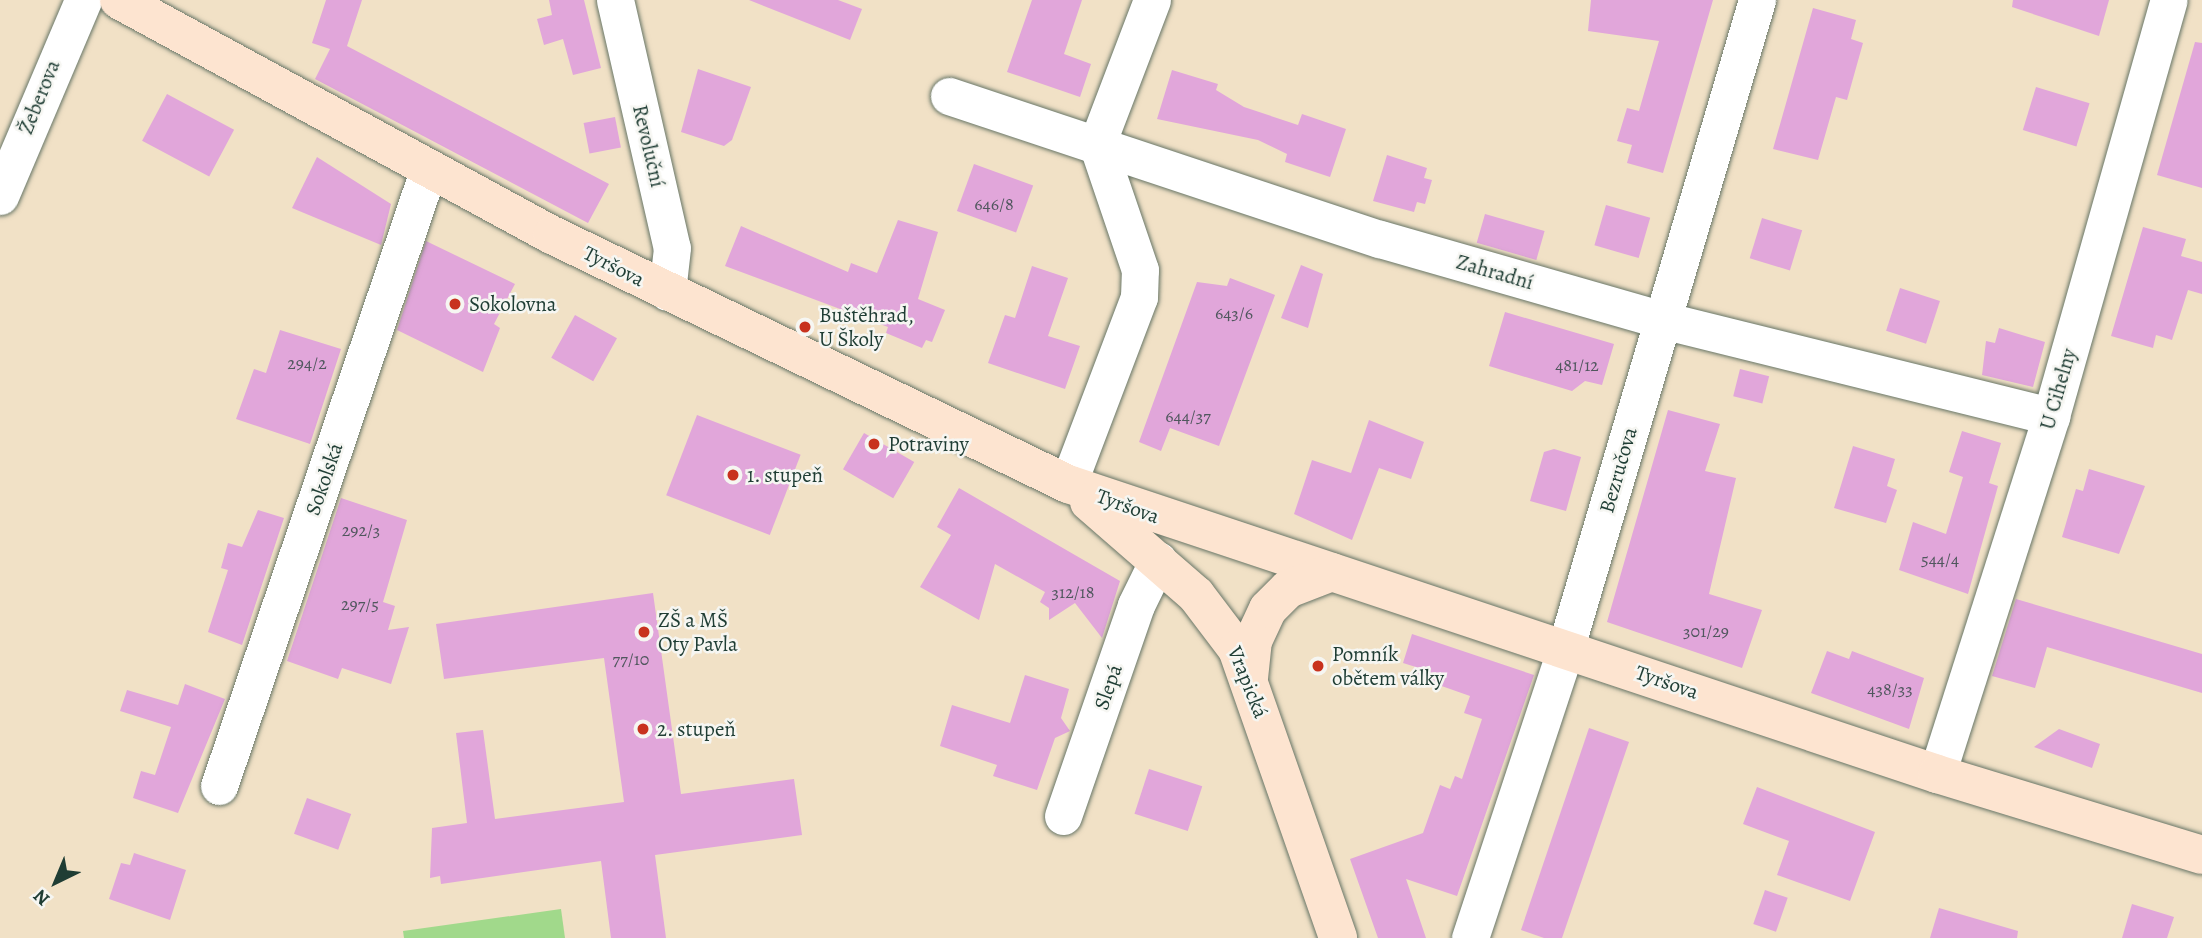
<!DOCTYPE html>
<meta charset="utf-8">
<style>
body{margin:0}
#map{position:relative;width:2202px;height:938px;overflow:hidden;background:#f1e1c6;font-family:Alegreya,serif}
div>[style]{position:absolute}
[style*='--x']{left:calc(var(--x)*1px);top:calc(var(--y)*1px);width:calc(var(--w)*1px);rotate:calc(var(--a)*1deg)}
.green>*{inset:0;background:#a1d98b}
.building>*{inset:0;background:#e1a6da;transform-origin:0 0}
.roads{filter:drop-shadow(0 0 2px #687667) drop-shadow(0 0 2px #687667)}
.street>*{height:37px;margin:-18.5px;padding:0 18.5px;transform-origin:18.5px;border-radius:18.5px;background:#fff}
.secondary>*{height:38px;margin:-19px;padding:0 19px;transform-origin:19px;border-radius:19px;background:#fde4d0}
.dots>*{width:19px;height:19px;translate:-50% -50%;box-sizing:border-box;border:4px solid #f6f6f2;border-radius:50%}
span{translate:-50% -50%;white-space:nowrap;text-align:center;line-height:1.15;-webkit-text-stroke:5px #f6f6f2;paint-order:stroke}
.number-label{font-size:18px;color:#50575e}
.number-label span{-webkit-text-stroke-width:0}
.street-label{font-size:21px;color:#1f3d34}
.poi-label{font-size:21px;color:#1f3d34}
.left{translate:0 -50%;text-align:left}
.north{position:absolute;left:21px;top:847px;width:70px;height:70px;-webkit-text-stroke:5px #f6f6f2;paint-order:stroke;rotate:223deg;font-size:19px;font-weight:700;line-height:28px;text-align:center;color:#1f3d34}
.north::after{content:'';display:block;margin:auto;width:24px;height:32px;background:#1f3d34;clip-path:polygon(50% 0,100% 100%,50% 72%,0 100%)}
</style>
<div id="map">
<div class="green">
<i style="clip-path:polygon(561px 909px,565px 938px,404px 938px,403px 931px)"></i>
</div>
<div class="building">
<i style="clip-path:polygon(326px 0,362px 0,347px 46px,609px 184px,588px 223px,315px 79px,330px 49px,312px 43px)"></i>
<i style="clip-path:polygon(549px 0,584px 0,601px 68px,573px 75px,563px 39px,544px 45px,537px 19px,552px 15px)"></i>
<i style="clip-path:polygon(749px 0,838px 0,862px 9px,850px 40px)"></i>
<i style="clip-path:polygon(1032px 0,1082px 0,1064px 54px,1091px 64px,1080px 97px,1007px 72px)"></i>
<i style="clip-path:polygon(1591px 0,1713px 0,1663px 173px,1627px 163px,1632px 145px,1617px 141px,1627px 108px,1639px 111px,1659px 41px,1588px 31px)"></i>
<i style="clip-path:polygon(2013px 0,2109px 0,2099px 36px,2012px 7px)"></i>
<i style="clip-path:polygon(1813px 8px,1856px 20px,1851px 39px,1863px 43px,1847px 100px,1836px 97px,1818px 160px,1773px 149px)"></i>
<i style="clip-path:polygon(2195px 42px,2202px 43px,2202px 188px,2157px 175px)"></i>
<i style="clip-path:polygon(698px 69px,751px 87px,732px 140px,724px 146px,681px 132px)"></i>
<i style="clip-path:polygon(1172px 70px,1218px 84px,1216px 90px,1244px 107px,1298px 125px,1302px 114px,1346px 129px,1330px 177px,1285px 162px,1287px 154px,1258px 140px,1157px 119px)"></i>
<i style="left:2036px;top:87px;width:56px;height:45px;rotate:17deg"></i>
<i style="left:167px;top:94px;width:76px;height:53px;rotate:28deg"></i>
<i style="left:615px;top:117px;width:31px;height:32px;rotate:79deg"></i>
<i style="clip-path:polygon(1387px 155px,1427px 168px,1424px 178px,1432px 180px,1425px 204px,1417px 202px,1414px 212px,1373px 201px)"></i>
<i style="clip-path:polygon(317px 157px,391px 204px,381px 245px,292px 208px)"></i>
<i style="left:974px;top:164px;width:63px;height:50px;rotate:20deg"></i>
<i style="left:1606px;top:205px;width:46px;height:42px;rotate:16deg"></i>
<i style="left:1485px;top:214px;width:62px;height:30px;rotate:16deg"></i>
<i style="left:1762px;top:218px;width:42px;height:42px;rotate:17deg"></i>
<i style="clip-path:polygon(898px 220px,938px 232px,918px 299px,945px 310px,932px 342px,926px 340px,922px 348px,886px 333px,888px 327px,725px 266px,741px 226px,848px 272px,851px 263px,877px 273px)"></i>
<i style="clip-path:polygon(2143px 227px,2186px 239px,2181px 256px,2202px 262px,2202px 294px,2188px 290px,2172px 340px,2156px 335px,2153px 348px,2111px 336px)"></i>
<i style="clip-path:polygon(426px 241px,515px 284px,494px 324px,500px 328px,483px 372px,397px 330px)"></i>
<i style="clip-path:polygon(1301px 265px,1323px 274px,1308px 328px,1281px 318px)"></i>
<i style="clip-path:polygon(1032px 266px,1068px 278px,1048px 336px,1080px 346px,1065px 389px,988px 363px,1005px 315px,1015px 318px)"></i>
<i style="clip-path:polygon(1230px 278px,1275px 295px,1219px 446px,1170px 428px,1161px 451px,1139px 442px,1197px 282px,1227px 286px)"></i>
<i style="left:1900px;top:288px;width:42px;height:45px;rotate:18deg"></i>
<i style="clip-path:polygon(1505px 312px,1614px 344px,1602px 385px,1585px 381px,1572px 391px,1489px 366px)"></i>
<i style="left:575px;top:315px;width:48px;height:49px;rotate:29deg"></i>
<i style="clip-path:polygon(1999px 328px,2045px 342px,2033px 387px,1982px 375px,1986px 341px,1995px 343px)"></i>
<i style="clip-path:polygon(280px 330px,341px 349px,310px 444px,236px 419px,254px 369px,266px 373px)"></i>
<i style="left:1740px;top:369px;width:30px;height:28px;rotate:14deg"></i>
<i style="clip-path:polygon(1668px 410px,1720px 424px,1705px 471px,1736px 478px,1709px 594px,1762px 610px,1742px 668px,1607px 622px)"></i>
<i style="left:697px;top:415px;width:111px;height:86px;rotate:21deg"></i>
<i style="clip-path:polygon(1369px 420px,1424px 442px,1411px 479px,1379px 468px,1352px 540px,1294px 514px,1312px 460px,1351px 473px)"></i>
<i style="clip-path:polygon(1962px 431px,2001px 443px,1989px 483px,1998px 486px,1968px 594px,1899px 570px,1913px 522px,1946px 534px,1963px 477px,1949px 472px)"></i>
<i style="left:864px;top:433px;width:58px;height:42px;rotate:30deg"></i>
<i style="clip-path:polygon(1853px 446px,1895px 459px,1887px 486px,1897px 490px,1886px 523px,1834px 508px)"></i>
<i style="clip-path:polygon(1554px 449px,1581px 457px,1566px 511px,1530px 501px,1544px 452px)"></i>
<i style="clip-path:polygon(2089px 469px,2145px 486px,2119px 554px,2062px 537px,2076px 489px,2083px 491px)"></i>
<i style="clip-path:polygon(959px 488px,1120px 581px,1102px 638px,1075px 603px,1049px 620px,1049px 608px,1040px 602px,1045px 592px,995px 564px,979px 620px,920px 587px,951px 535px,937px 527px)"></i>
<i style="clip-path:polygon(341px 498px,407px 520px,383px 602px,395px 606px,388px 630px,409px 627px,391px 684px,342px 668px,338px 679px,287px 661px)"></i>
<i style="clip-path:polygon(258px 510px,284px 518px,242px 645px,208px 632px,228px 570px,221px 568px,228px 543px,242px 547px)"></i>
<i style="clip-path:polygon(653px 593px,681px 794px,794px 779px,802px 835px,655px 855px,666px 938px,611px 938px,601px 861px,441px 884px,440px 876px,430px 878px,432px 828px,467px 823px,456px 733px,483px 730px,495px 819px,624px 802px,604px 658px,444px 679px,436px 624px)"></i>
<i style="clip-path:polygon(2016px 599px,2202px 654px,2202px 693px,2047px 647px,2035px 688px,1992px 676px)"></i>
<i style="clip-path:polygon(1412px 634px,1534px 675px,1457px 896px,1406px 879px,1426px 938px,1378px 938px,1350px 859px,1423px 833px,1440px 785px,1450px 789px,1455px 776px,1462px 779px,1482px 719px,1464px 713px,1470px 696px,1416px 677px,1419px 668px,1403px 663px)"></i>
<i style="clip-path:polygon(1827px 651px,1849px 659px,1852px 651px,1924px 678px,1909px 729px,1811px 693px)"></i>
<i style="clip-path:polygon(1025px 675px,1069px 689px,1061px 718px,1070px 731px,1055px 738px,1037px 790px,993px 776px,997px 765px,940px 746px,952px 705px,1010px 723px)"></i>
<i style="clip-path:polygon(185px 684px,225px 699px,178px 813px,133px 798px,141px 771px,155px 775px,171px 727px,120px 711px,127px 690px,178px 705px)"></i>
<i style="clip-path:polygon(1589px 728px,1629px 742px,1562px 938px,1544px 938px,1521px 930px)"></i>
<i style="clip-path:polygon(2059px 729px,2100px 744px,2092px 768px,2034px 747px)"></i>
<i style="left:1149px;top:769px;width:56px;height:47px;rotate:18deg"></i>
<i style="clip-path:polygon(1757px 787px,1875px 832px,1850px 901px,1777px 875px,1789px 841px,1743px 824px)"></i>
<i style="left:307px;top:798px;width:47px;height:38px;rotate:20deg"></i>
<i style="clip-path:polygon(134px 853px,186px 870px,170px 920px,109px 899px,121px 863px,130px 865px)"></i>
<i style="left:1765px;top:890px;width:24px;height:36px;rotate:19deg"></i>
<i style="clip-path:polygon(2132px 904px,2174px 917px,2167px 938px,2122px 938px)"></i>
<i style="clip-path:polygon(1939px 908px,2018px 931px,2017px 938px,1930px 938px)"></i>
</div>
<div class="roads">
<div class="street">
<i style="--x:615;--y:0;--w:254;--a:77.1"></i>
<i style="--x:672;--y:248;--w:44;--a:96.5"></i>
<i style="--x:949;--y:96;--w:454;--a:18.4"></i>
<i style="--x:1380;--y:239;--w:293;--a:16"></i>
<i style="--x:1662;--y:320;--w:401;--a:13.9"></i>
<i style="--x:0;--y:196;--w:213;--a:-67"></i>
<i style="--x:1068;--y:484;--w:200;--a:-69.2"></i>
<i style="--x:1139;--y:297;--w:27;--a:-88"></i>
<i style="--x:1140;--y:270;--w:133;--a:-108.8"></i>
<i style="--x:1097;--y:144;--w:154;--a:-69.1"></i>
<i style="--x:1937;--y:774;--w:376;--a:-72.3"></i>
<i style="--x:2051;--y:416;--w:432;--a:-74.2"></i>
<i style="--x:219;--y:786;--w:650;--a:-71.23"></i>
<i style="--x:1063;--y:816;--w:223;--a:-70.9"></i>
<i style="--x:1136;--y:605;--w:50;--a:-63.9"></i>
<i style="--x:1470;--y:938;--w:306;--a:-71.7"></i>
<i style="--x:1566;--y:647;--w:675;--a:-73.55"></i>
</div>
<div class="secondary">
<i style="--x:119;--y:0;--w:493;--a:28.5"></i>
<i style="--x:552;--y:235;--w:573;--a:25.76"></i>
<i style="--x:1068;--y:484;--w:916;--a:18.45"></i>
<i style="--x:1937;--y:774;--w:277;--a:17"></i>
<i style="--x:1089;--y:502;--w:142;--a:41"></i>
<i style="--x:1196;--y:595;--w:68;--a:52.8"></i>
<i style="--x:1237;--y:649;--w:306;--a:70.7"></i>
<i style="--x:1249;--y:678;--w:37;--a:-84"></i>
<i style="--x:1253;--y:641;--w:35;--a:-65"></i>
<i style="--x:1268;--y:609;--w:28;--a:-45"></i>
<i style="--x:1288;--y:589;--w:47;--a:-21.1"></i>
</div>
</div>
<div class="dots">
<i style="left:455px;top:304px;background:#c8321e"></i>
<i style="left:805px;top:327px;background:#c8321e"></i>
<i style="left:874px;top:444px;background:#c8321e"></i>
<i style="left:733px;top:475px;background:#c8321e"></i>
<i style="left:644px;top:632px;background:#c8321e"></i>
<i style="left:1318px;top:666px;background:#c8321e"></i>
<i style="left:643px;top:729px;background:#c8321e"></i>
</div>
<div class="number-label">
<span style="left:994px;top:204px">646/8</span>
<span style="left:1234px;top:313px">643/6</span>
<span style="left:307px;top:363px">294/2</span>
<span style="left:1577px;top:365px">481/12</span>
<span style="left:1188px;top:416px">644/37</span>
<span style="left:361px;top:530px">292/3</span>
<span style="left:1940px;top:559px">544/4</span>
<span style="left:1073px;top:592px">312/18</span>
<span style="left:360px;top:604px">297/5</span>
<span style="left:1706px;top:631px">301/29</span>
<span style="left:631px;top:659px">77/10</span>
<span style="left:1890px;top:689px">438/33</span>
</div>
<div class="street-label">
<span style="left:39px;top:97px;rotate:-68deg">Žeberova</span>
<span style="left:649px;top:146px;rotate:77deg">Revoluční</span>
<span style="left:614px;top:266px;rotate:27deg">Tyršova</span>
<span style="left:1495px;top:272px;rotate:16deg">Zahradní</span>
<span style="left:2058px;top:389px;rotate:-74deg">U Cihelny</span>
<span style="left:1618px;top:470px;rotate:-74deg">Bezručova</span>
<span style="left:324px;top:479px;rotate:-71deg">Sokolská</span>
<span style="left:1128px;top:506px;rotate:20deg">Tyršova</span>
<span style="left:1248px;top:682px;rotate:68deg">Vrapická</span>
<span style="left:1667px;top:682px;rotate:19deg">Tyršova</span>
<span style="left:1108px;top:687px;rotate:-71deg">Slepá</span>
</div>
<div class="poi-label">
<span class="left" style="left:469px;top:304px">Sokolovna</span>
<span class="left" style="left:819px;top:327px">Buštěhrad,<br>U Školy</span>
<span class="left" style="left:888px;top:444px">Potraviny</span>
<span class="left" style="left:747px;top:475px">1. stupeň</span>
<span class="left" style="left:658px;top:632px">ZŠ a MŠ<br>Oty Pavla</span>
<span class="left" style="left:1332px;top:666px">Pomník<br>obětem války</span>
<span class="left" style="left:657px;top:729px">2. stupeň</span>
</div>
<div class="north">N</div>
</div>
